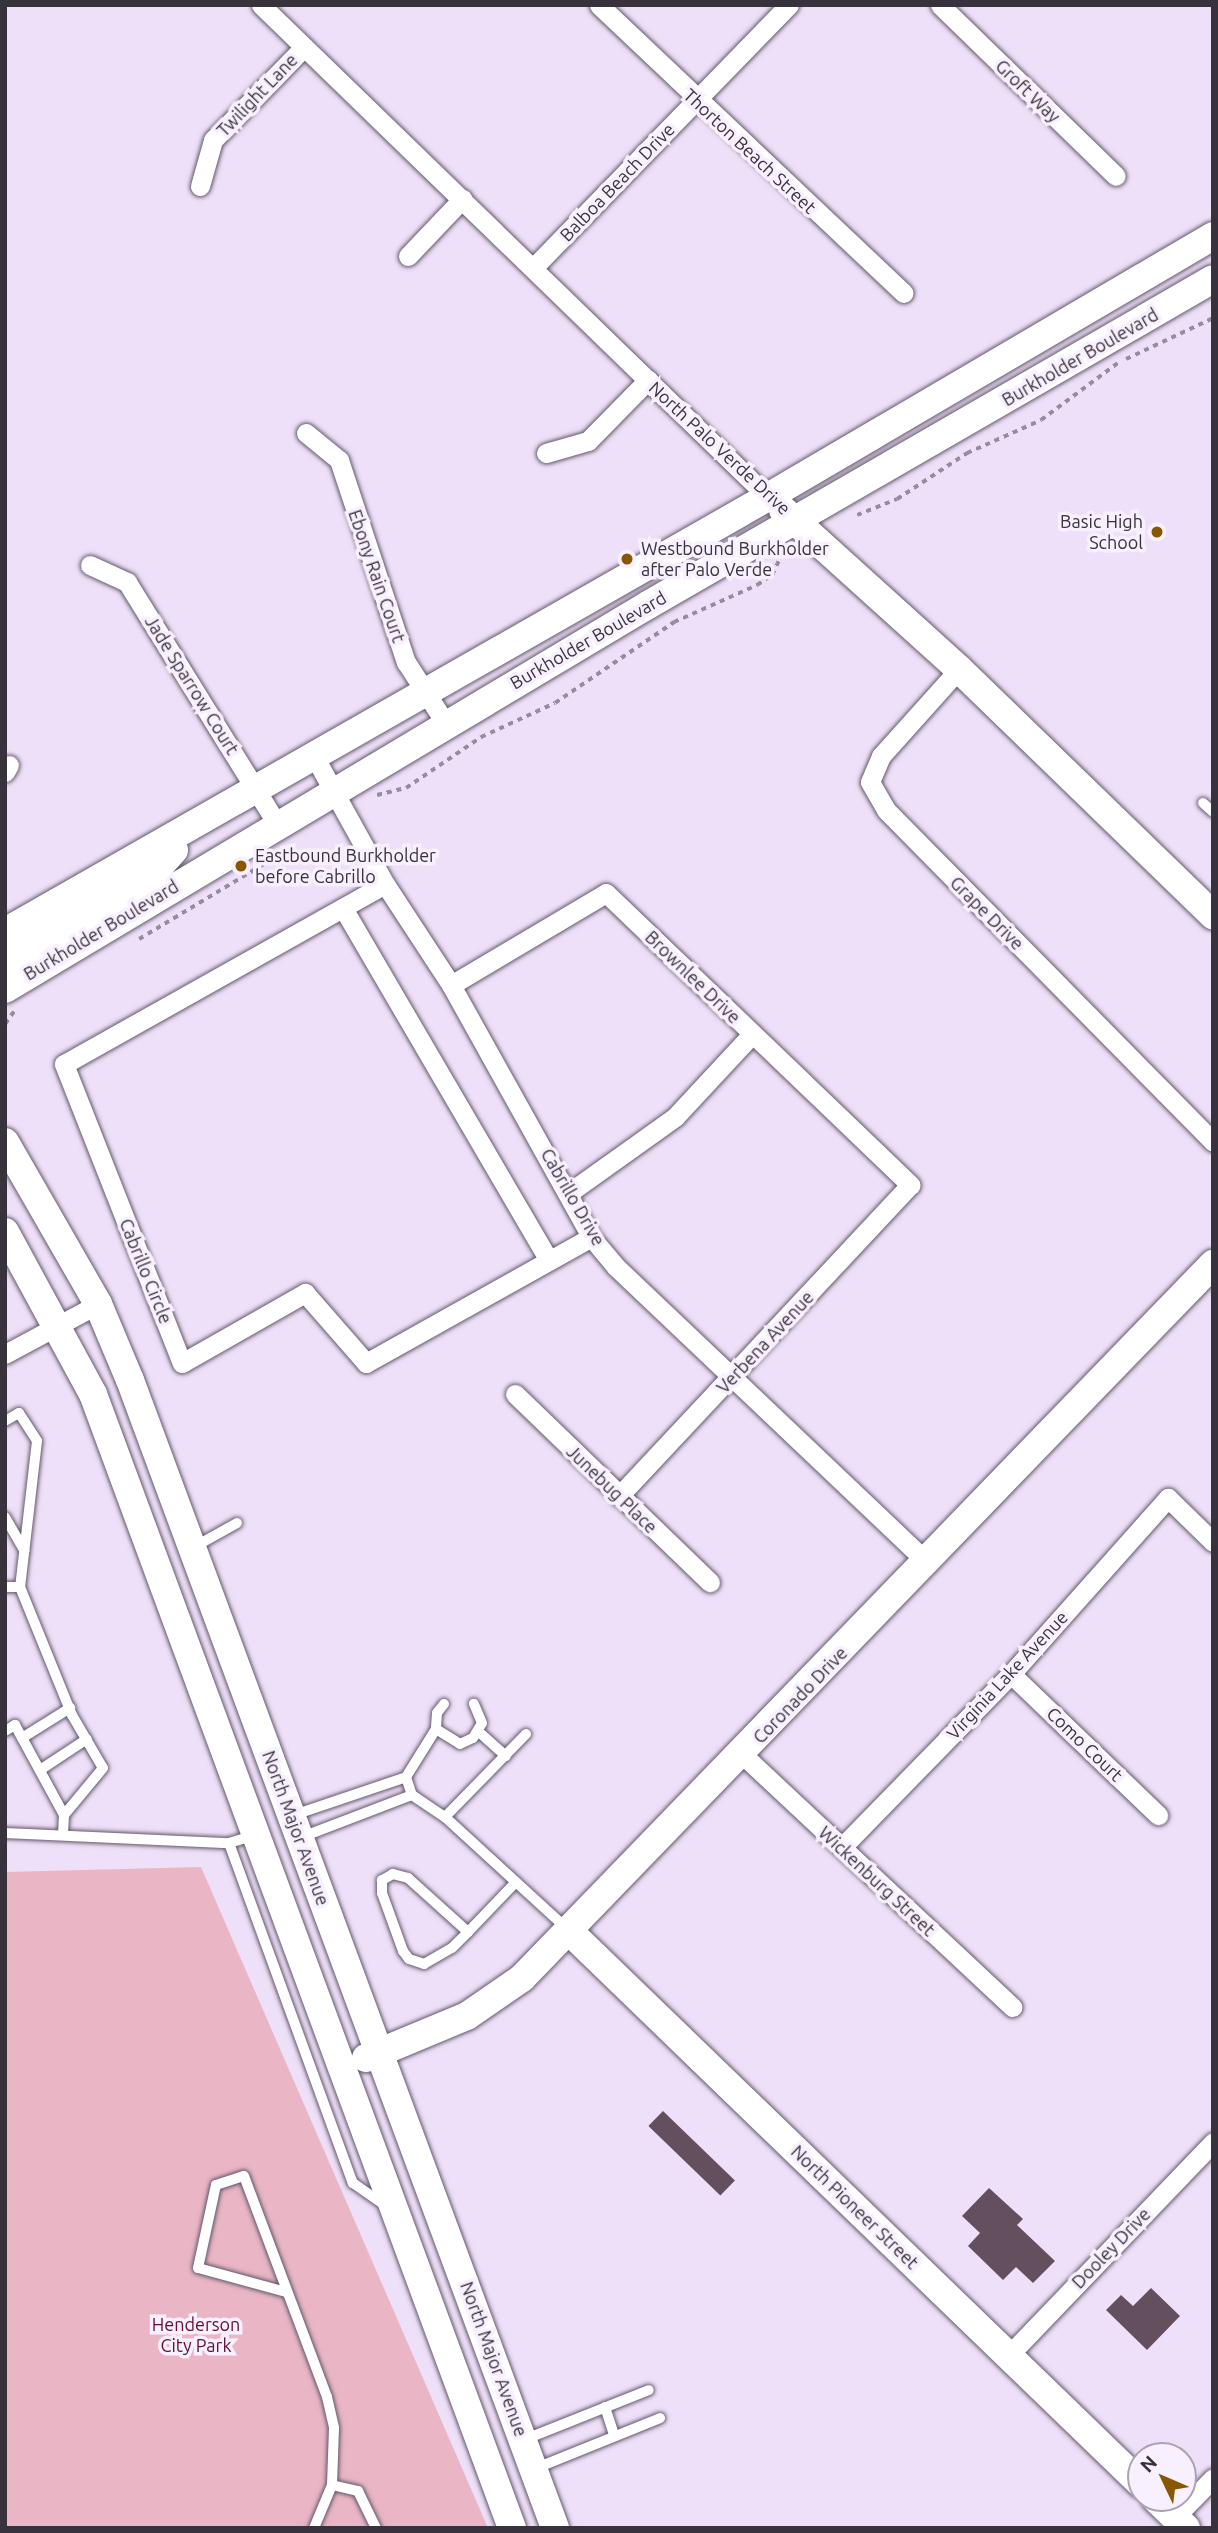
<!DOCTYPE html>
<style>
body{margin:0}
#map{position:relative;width:1218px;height:2533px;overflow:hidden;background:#eee0f8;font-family:Ubuntu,sans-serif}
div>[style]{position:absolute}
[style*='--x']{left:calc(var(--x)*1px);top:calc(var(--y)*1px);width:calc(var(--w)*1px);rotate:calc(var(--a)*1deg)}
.green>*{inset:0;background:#eab6c5}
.building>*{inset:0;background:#634f5e;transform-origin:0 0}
.path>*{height:3.5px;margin-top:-1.75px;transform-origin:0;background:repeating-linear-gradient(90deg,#958c9d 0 5px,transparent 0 10px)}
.roads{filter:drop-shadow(0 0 2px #63586c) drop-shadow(0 0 2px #63586c)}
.lane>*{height:10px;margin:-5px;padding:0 5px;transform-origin:5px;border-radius:5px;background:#fff}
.street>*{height:19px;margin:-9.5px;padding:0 9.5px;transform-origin:9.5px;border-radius:9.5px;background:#fff}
.secondary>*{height:28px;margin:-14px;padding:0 14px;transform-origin:14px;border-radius:14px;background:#fff}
.dots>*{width:19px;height:19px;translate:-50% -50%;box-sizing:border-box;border:4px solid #f8f0fe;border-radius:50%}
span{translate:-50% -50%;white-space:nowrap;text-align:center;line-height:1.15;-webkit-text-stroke:7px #f8f0fe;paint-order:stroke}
.street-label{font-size:18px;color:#37323b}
.poi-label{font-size:18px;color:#37323b}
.right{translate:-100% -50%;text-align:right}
.left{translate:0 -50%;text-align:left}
.park-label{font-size:18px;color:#600f33}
.frame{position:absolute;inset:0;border:7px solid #37323b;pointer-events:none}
.north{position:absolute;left:1127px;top:2442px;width:70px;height:70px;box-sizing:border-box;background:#f8f0fe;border:2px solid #aba4b0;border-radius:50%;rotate:314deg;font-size:19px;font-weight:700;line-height:28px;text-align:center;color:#37323b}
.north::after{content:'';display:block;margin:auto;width:24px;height:32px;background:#895700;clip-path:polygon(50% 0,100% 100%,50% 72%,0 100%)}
</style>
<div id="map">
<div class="green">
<i style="clip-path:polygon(201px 1867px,488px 2528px,5px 2528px,5px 1872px)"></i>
</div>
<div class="building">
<i style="left:663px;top:2111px;width:100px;height:21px;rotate:44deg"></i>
<i style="clip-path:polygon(989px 2188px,1023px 2219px,1017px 2225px,1055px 2261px,1033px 2283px,1016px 2267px,1003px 2280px,968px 2246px,980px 2233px,962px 2216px)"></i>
<i style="clip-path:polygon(1151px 2288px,1180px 2316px,1147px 2350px,1106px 2310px,1121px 2295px,1133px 2306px)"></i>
</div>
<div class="path">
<i style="--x:1126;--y:359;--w:96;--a:-25.2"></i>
<i style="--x:857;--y:515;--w:43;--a:-21.8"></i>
<i style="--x:897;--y:499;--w:84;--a:-33.3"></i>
<i style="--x:967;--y:453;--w:81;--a:-24"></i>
<i style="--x:1041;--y:420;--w:97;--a:-36.6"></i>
<i style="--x:377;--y:795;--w:30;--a:-14"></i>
<i style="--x:406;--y:788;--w:91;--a:-34.2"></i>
<i style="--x:481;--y:737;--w:81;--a:-24.7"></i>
<i style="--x:555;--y:703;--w:144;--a:-34.2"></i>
<i style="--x:674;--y:622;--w:91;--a:-24"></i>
<i style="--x:757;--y:585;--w:18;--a:-34"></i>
<i style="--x:772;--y:575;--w:23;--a:-65"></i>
<i style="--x:139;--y:939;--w:181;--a:-31"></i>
<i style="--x:5;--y:1024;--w:16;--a:-55"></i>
</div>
<div class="roads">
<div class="lane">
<i style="--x:1203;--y:803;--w:13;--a:42"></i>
<i style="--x:5;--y:1421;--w:16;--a:-30"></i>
<i style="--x:19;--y:1413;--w:33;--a:57"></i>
<i style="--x:37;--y:1441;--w:147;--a:96.6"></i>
<i style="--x:20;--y:1587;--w:138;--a:67.9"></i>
<i style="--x:72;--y:1715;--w:61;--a:59.7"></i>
<i style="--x:103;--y:1768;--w:61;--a:129.7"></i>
<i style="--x:64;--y:1815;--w:20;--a:93"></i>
<i style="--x:5;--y:1517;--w:39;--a:60"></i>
<i style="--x:196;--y:1546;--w:47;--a:-29.3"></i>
<i style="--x:5;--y:1587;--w:15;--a:0"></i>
<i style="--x:444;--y:1704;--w:11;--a:128"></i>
<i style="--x:437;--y:1713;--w:16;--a:94"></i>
<i style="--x:436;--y:1729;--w:28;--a:32"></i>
<i style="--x:460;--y:1744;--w:14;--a:-25"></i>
<i style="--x:473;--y:1738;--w:17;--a:-59"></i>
<i style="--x:482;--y:1723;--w:21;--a:-113"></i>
<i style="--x:436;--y:1729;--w:57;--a:122"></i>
<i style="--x:406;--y:1777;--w:19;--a:72"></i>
<i style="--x:412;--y:1795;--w:40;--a:34"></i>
<i style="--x:445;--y:1817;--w:164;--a:42.5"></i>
<i style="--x:5;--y:1731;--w:12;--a:-31"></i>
<i style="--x:15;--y:1725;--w:102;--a:61.4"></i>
<i style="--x:479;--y:1732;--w:36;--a:42"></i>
<i style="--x:22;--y:1738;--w:57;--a:-32"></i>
<i style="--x:40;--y:1770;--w:56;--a:-33.4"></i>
<i style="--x:294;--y:1815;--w:118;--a:-18.7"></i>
<i style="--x:445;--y:1817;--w:116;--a:-45.7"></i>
<i style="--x:5;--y:1833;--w:224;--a:2.6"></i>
<i style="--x:229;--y:1843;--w:27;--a:-17"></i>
<i style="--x:302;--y:1837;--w:118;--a:-20.9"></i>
<i style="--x:229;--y:1843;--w:362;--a:70"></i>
<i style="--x:353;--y:2183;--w:40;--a:34.9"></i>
<i style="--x:468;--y:1932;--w:81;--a:-138"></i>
<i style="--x:408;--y:1878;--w:16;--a:-165"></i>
<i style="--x:393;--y:1874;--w:13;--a:151"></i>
<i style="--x:382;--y:1880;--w:13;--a:90"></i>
<i style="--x:382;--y:1893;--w:62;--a:70.1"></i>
<i style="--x:403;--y:1951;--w:10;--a:53"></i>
<i style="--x:409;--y:1959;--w:16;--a:18"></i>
<i style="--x:424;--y:1964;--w:32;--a:-30"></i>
<i style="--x:452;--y:1948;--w:23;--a:-45"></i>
<i style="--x:468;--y:1932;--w:69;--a:-46.2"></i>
<i style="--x:286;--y:2292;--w:91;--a:-164.7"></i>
<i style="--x:198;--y:2268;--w:85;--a:-77.8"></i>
<i style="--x:216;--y:2185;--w:29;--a:-18"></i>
<i style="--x:244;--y:2176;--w:236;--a:69.4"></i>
<i style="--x:327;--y:2397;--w:32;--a:77"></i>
<i style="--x:334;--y:2428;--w:57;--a:92"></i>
<i style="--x:332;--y:2485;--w:47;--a:112.7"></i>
<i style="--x:605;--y:2407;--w:29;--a:72"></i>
<i style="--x:526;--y:2439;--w:132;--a:-21.7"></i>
<i style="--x:534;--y:2469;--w:136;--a:-22"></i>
<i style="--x:332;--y:2485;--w:27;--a:13"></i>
<i style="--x:358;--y:2491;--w:41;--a:64.1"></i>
</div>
<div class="street">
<i style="--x:261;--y:5;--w:706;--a:44.14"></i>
<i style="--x:599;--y:5;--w:419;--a:43.4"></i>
<i style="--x:940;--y:5;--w:245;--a:44.2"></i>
<i style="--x:200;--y:186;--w:48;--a:-74.2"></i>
<i style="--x:213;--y:140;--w:130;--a:-45.6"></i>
<i style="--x:408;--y:256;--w:79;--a:-46.5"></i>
<i style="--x:533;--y:268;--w:367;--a:-45.8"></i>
<i style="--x:306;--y:433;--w:43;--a:39.3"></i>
<i style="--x:339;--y:460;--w:213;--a:71.7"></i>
<i style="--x:406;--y:662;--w:74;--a:57.2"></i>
<i style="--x:546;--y:453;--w:44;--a:-15.9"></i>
<i style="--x:588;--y:441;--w:86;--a:-45.5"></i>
<i style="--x:90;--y:565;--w:41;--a:24.7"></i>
<i style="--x:127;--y:582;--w:285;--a:58.2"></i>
<i style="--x:959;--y:669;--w:117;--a:131.9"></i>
<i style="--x:881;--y:756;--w:28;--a:113"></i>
<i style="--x:870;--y:782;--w:32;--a:60"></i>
<i style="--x:886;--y:810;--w:466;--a:45.4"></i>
<i style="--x:314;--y:756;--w:146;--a:61"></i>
<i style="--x:385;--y:884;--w:121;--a:56.8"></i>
<i style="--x:451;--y:985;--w:288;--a:60.9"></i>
<i style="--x:591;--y:1237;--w:38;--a:50"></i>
<i style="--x:615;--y:1266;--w:430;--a:43.5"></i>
<i style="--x:5;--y:772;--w:8;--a:-60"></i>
<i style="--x:385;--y:884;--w:368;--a:150.7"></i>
<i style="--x:64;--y:1064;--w:321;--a:68.5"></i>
<i style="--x:182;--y:1363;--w:142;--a:-29.6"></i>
<i style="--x:305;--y:1293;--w:93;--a:48.9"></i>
<i style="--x:366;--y:1363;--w:258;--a:-29.2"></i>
<i style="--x:343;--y:908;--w:406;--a:59.7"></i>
<i style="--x:451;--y:985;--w:180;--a:-30.7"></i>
<i style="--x:606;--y:893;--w:422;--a:43.8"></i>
<i style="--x:910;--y:1185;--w:426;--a:133.1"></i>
<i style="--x:570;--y:1192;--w:129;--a:-35.5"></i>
<i style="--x:675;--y:1117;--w:113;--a:-47.1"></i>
<i style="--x:5;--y:1354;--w:106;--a:-28.3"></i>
<i style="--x:515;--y:1394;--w:271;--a:44"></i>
<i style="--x:1011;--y:1674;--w:204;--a:43.8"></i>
<i style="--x:743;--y:1755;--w:369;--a:43.1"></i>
<i style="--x:842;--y:1847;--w:242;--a:-45.7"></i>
<i style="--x:1011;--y:1674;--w:236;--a:-48.3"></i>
<i style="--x:1168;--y:1498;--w:63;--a:44.4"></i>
<i style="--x:1009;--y:2355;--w:295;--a:-46.2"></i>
<i style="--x:1175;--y:2517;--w:54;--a:-45.7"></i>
</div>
<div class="secondary">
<i style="--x:783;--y:510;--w:237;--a:42.1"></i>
<i style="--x:959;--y:669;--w:354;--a:44.1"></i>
<i style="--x:5;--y:932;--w:878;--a:-29.69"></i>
<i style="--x:768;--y:497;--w:516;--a:-30.39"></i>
<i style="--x:5;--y:959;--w:178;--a:-30.7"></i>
<i style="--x:158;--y:868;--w:24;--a:-48"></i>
<i style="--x:5;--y:989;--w:749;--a:-30.85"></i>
<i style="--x:648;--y:605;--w:652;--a:-29.98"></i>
<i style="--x:5;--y:1142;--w:187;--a:60.1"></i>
<i style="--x:98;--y:1304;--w:82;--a:67.2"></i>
<i style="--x:130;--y:1380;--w:1224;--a:69.68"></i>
<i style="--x:5;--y:1232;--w:184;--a:61.5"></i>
<i style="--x:93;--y:1394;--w:1209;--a:69.72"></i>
<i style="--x:569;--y:1931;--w:796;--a:44.03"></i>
<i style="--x:366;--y:2058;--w:109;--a:-22.6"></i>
<i style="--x:467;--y:2016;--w:67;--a:-34.6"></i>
<i style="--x:522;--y:1978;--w:994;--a:-45.94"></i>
<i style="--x:1155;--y:2498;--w:43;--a:44.1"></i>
</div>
</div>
<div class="dots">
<i style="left:1157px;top:532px;background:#895700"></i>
<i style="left:627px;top:559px;background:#895700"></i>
<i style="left:241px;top:866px;background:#895700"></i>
</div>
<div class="street-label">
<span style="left:1028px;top:91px;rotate:44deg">Groft Way</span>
<span style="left:257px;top:95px;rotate:-46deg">Twilight Lane</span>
<span style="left:750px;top:151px;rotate:43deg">Thorton Beach Street</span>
<span style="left:617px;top:182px;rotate:-46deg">Balboa Beach Drive</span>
<span style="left:1080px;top:357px;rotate:-30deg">Burkholder Boulevard</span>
<span style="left:720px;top:448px;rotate:43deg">North Palo Verde Drive</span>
<span style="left:377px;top:576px;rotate:71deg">Ebony Rain Court</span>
<span style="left:588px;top:640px;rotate:-30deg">Burkholder Boulevard</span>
<span style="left:192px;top:685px;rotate:58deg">Jade Sparrow Court</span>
<span style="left:987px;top:913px;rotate:45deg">Grape Drive</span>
<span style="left:101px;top:930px;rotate:-31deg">Burkholder Boulevard</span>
<span style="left:693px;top:977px;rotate:44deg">Brownlee Drive</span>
<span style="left:573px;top:1197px;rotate:60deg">Cabrillo Drive</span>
<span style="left:146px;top:1271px;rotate:68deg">Cabrillo Circle</span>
<span style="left:765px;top:1342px;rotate:-47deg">Verbena Avenue</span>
<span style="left:612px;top:1489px;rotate:44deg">Junebug Place</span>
<span style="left:1007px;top:1675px;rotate:-47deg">Virginia Lake Avenue</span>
<span style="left:800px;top:1695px;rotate:-46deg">Coronado Drive</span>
<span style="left:1085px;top:1744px;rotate:44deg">Como Court</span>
<span style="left:296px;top:1828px;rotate:70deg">North Major Avenue</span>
<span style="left:877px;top:1881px;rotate:43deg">Wickenburg Street</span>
<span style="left:855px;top:2207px;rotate:44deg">North Pioneer Street</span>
<span style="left:1111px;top:2248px;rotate:-46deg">Dooley Drive</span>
<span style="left:494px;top:2359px;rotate:70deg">North Major Avenue</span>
</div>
<div class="poi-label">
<span class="right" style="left:1143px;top:532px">Basic High<br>School</span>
<span class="left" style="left:641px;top:559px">Westbound Burkholder<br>after Palo Verde</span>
<span class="left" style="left:255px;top:866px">Eastbound Burkholder<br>before Cabrillo</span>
</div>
<div class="park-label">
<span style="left:196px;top:2335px">Henderson<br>City Park</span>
</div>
<div class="frame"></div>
<div class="north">N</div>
</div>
